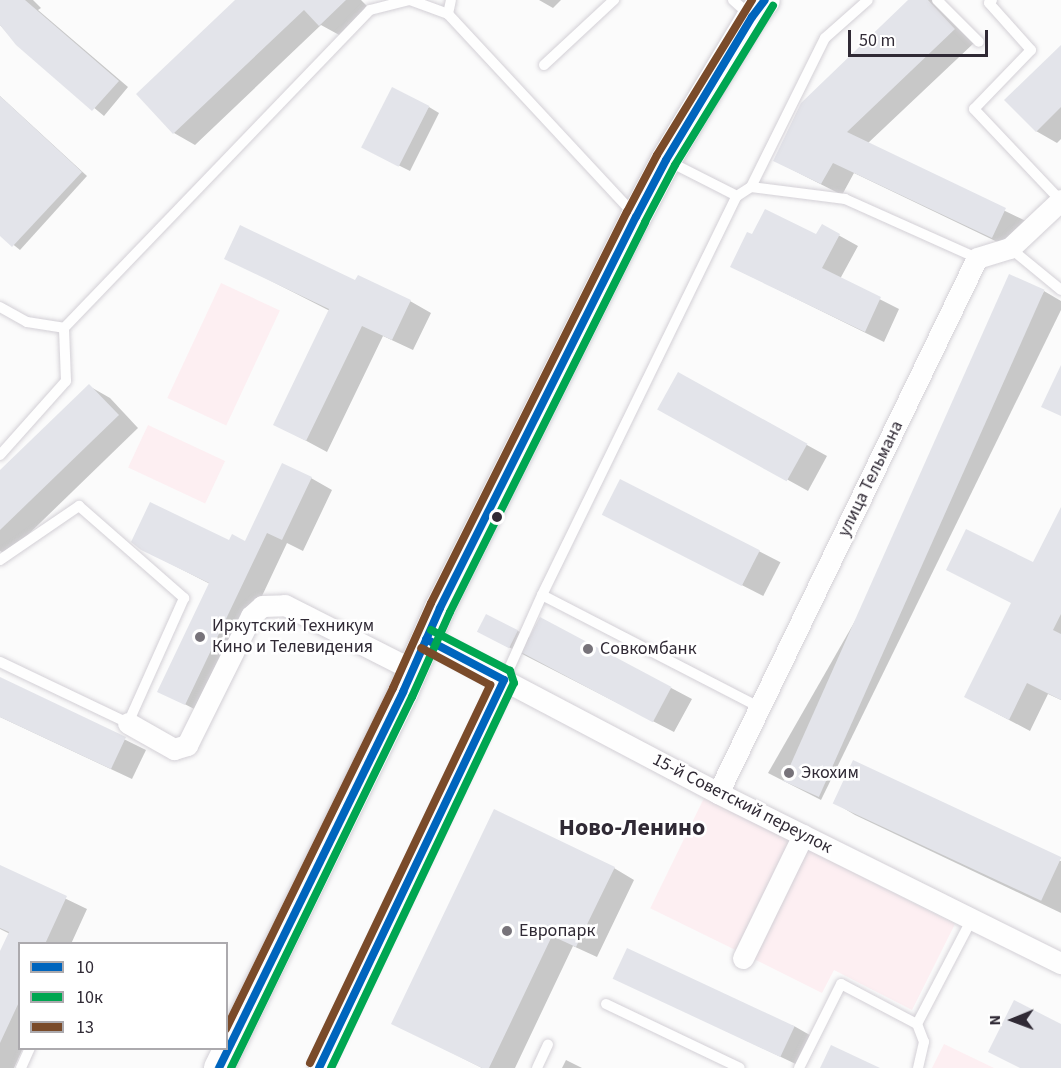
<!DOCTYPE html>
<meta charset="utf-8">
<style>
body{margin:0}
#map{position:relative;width:1061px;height:1068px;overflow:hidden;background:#fbfbfb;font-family:"Source Sans 3",sans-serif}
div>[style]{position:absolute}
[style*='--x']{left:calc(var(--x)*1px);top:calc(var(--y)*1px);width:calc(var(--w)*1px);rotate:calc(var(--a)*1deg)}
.green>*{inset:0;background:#fdeff2;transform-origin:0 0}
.shadow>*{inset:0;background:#0003;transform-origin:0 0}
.building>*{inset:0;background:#e3e4ea;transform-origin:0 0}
.roads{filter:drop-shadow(0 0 2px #d3d0d6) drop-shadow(0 0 2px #d3d0d6)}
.service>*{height:10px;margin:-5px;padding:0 5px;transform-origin:5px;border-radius:5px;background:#fefefe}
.minor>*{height:21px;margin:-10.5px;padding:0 10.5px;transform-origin:10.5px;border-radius:10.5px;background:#fefefe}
.secondary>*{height:30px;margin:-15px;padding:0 15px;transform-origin:15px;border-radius:15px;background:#fefefe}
.bus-1>*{height:8px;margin:-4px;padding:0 4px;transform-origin:4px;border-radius:4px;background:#0065bd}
.bus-2>*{height:8px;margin:-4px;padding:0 4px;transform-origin:4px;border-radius:4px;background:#00a651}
.bus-3>*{height:8px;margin:-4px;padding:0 4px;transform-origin:4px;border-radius:4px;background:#7a4b2a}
.dots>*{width:16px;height:16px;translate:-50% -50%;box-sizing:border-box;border:3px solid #fff;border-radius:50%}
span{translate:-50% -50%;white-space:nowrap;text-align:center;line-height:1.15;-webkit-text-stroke:5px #fff;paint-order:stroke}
.street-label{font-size:18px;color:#302a35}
.poi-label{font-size:18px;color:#302a35}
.left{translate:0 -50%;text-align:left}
.district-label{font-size:24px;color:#302a35;font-weight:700}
.legend{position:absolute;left:18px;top:942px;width:210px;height:108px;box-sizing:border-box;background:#fff;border:2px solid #acaaae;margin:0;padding:8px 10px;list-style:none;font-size:18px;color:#302a35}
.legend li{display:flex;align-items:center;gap:12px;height:30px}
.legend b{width:30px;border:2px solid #acaaae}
.north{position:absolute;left:983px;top:990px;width:60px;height:60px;-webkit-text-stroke:4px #fff;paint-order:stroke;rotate:269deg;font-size:16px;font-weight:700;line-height:24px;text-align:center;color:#302a35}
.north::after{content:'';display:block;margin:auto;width:21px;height:27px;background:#302a35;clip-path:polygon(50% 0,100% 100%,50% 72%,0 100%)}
.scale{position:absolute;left:848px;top:30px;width:140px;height:27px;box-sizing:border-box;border:3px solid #302a35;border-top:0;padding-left:8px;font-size:18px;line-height:21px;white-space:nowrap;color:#302a35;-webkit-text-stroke:4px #fff;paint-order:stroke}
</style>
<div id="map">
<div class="green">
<i style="left:221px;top:283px;width:65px;height:127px;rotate:25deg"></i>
<i style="left:148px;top:425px;width:85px;height:47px;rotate:25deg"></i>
<i style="left:705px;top:796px;width:96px;height:125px;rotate:26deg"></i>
<i style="clip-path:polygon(807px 849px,955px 924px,912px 1010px,834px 970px,822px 993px,752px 958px)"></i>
<i style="clip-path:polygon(944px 1044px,994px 1068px,932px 1068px)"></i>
</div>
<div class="shadow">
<i style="clip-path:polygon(0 0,33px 0,41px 8px,38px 10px,128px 87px,104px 116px,17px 44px,0 25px)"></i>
<i style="clip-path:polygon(238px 0,361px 0,370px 9px,341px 36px,321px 25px,195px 145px,174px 133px,138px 94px)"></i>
<i style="clip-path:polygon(539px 0,561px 0,553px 8px)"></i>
<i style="clip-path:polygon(910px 0,934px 0,975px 42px,867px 144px,1026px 221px,1012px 249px,854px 173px,842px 195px,775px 161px)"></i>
<i style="clip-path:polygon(1061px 47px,1061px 139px,1057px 143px,1036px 131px)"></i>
<i style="clip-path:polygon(0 96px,87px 176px,20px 250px,0 234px)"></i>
<i style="clip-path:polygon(429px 107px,439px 113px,410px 171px,374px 153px)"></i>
<i style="clip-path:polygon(822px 226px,858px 246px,840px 279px,899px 309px,884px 342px,732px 267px,752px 236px,816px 236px)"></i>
<i style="clip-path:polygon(226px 258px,356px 282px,410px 301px,431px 313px,413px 350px,383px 336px,327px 452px,275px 424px,330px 311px)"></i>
<i style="clip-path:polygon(1044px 291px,1061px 301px,1061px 310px,821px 800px,768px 773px)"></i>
<i style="clip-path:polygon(89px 386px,110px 398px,138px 428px,7px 555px,0 551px,0 472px)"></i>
<i style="clip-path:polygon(680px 420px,807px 445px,827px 456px,808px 491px)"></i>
<i style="clip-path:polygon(311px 478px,332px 490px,303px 551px,287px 543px,206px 715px,159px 691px,210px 584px,142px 549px,246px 543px)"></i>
<i style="left:621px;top:481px;width:179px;height:38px;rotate:27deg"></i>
<i style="clip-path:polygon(1061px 526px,1061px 700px,1048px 694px,1030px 731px,966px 697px)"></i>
<i style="clip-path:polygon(541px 619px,692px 699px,674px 732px,479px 632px,518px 631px,532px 639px)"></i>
<i style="clip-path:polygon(0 678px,146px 750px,132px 779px,0 717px)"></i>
<i style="clip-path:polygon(835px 803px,1061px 861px,1061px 913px,855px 815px)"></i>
<i style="clip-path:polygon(0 867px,87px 909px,71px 944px,20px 944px,20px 1048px,23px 1048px,14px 1068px,0 1068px,0 954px,10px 934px,0 929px)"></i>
<i style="clip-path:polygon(614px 868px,634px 880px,597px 957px,573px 946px,515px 1068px,482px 1068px,393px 1023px)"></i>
<i style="clip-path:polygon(615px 978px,794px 1026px,815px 1038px,802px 1067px)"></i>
<i style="clip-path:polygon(566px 1060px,582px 1068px,562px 1068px)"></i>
</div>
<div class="building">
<i style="clip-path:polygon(0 0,25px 0,119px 81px,92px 111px,16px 45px,0 25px)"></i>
<i style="clip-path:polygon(235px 0,346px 0,319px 26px,304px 10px,173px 134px,136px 94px)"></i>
<i style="clip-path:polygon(908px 0,928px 0,955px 29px,847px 132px,1006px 208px,992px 238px,833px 163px,821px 184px,773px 161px,801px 103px)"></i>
<i style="clip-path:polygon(1061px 45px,1061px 107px,1036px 132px,1004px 100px)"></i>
<i style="left:392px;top:87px;width:42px;height:68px;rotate:27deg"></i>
<i style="clip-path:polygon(0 96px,82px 172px,12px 247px,0 236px)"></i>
<i style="clip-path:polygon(765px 209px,816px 234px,822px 224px,840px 234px,822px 268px,881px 297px,865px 332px,730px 267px,747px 232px,752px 234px)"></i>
<i style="clip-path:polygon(240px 225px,355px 280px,358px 275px,411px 300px,392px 340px,362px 326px,306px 441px,273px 425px,329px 309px,224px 259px)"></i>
<i style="left:1009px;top:274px;width:39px;height:555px;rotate:24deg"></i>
<i style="clip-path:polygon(1061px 365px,1061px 416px,1041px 407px)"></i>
<i style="left:678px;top:372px;width:148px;height:43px;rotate:29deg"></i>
<i style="clip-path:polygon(89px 384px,119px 415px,0 530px,0 470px)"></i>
<i style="clip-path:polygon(282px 463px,312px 477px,282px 540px,267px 533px,185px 705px,157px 692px,209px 583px,141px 550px,131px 542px,150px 502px,229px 540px,232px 534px,245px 541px)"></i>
<i style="left:620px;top:479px;width:157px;height:40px;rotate:27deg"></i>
<i style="clip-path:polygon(1061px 507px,1061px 614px,1053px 630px,1061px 634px,1061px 700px,1027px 683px,1009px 720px,964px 697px,1011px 603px,946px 570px,966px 529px,1033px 562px)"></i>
<i style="left:486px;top:614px;width:36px;height:20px;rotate:27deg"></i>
<i style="left:540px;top:617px;width:149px;height:40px;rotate:28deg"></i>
<i style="clip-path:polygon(0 677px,126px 737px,111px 769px,0 717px)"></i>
<i style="left:853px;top:760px;width:230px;height:48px;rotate:25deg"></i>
<i style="clip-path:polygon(494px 809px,615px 867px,576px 947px,552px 936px,489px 1068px,482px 1068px,391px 1024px)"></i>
<i style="clip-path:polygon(0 865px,67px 896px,45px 944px,20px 944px,20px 1000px,0 1043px,0 951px,9px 932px,0 928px)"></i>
<i style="left:627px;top:948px;width:185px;height:34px;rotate:25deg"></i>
<i style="clip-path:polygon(1014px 1000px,1061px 1024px,1061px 1068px,1020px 1068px,988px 1052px)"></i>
<i style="clip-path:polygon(831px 1045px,880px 1068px,820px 1068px)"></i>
</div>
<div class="roads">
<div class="service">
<i style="--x:410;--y:0;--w:40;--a:20.2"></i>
<i style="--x:448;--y:14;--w:273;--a:47.1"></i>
<i style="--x:733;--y:0;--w:24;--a:42"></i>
<i style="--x:937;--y:0;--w:59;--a:45"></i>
<i style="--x:992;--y:0;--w:4;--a:135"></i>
<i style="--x:989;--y:3;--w:63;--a:48.2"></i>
<i style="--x:1031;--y:50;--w:82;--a:134"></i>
<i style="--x:974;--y:109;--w:127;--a:46.6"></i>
<i style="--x:448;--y:14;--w:14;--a:-78"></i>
<i style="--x:544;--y:65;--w:96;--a:-42.9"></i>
<i style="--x:751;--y:187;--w:166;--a:-63.6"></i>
<i style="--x:825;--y:38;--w:57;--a:-41.5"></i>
<i style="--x:737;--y:196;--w:17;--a:-33"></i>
<i style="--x:751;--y:187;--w:95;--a:7.3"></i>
<i style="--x:845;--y:199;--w:145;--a:24.1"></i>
<i style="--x:1010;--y:248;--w:66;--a:39.5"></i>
<i style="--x:0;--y:307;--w:31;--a:29"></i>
<i style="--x:27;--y:322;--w:37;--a:9"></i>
<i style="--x:0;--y:455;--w:99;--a:-48.3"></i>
<i style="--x:66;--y:381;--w:53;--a:-92.2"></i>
<i style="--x:64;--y:328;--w:441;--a:-46.1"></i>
<i style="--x:370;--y:10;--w:40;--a:-14.4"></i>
<i style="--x:0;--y:560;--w:96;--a:-34.4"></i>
<i style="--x:79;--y:506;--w:140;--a:41.2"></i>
<i style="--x:184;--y:598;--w:137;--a:114.1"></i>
<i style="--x:128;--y:723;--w:142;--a:-154.5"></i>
<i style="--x:542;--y:595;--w:246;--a:27.3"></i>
<i style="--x:504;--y:680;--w:93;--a:-65.9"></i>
<i style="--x:542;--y:595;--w:444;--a:-64"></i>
<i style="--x:737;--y:196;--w:77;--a:-153.1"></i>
<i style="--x:606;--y:1004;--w:148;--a:25.5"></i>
<i style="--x:21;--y:1068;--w:22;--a:-66"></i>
<i style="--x:537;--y:1068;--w:26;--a:-65"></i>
<i style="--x:799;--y:1068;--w:94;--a:-63.4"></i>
<i style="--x:841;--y:984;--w:86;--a:27.8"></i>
<i style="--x:918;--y:1068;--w:27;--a:-77"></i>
<i style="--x:924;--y:1042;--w:19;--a:-111"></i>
<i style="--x:917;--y:1024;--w:119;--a:-62.4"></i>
</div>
<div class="minor">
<i style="--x:426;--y:639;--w:330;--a:27.8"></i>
<i style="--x:718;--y:793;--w:383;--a:26.4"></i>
<i style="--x:128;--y:723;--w:53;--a:29.5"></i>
<i style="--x:174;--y:749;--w:14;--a:-17"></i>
<i style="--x:187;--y:745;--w:144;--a:-63.6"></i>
<i style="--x:251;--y:616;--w:15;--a:-42"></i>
<i style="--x:262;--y:606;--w:23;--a:-2"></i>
<i style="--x:285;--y:605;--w:141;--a:26.9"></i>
<i style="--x:718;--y:793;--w:594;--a:-64.17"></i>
<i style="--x:977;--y:258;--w:34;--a:-17"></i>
<i style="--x:1010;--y:248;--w:70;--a:-43.3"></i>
<i style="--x:743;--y:958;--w:137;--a:-64"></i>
<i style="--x:319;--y:1068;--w:430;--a:-64.5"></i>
</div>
<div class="secondary">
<i style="--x:219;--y:1068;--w:419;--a:-63.9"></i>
<i style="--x:403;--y:692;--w:92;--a:-66.2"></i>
<i style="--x:440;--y:608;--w:437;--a:-63.4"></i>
<i style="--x:636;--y:217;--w:64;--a:-62.2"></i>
<i style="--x:666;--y:160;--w:167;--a:-59"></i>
<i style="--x:752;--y:17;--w:21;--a:-53"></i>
</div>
</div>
<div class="bus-1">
<i style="--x:219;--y:1068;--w:419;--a:-63.9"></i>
<i style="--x:403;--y:692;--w:92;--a:-66.2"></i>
<i style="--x:440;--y:608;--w:437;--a:-63.4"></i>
<i style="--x:636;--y:217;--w:64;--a:-62.2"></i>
<i style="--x:666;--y:160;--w:167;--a:-59"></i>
<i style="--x:752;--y:17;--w:21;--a:-53"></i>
<i style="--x:319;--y:1068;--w:430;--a:-64.5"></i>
<i style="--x:504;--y:680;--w:88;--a:-152.3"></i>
</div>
<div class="bus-2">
<i style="--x:231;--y:1068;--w:413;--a:-64"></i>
<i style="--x:412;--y:697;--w:93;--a:-65.9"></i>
<i style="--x:450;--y:612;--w:436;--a:-63.4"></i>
<i style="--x:645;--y:222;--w:64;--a:-62.2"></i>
<i style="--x:675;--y:165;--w:187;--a:-58.4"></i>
<i style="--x:331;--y:1068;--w:426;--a:-64.6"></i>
<i style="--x:514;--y:683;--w:13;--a:-108"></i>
<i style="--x:510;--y:671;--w:89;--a:-152.6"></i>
</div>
<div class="bus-3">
<i style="--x:226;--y:1029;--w:380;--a:-63.9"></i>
<i style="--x:393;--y:688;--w:93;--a:-65.9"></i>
<i style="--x:431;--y:603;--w:437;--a:-63.4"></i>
<i style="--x:627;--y:212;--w:64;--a:-62.2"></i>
<i style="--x:657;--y:155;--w:182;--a:-58.5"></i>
<i style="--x:310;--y:1063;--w:419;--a:-64.5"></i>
<i style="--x:490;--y:685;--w:78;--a:-151.8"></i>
</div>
<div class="dots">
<i style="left:497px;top:517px;background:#302a35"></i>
<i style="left:200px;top:637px;background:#77737a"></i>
<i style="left:588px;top:649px;background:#77737a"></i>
<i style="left:789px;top:773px;background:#77737a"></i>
<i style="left:507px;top:931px;background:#77737a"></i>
</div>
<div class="street-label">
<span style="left:871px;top:479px;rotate:-64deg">улица Тельмана</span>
<span style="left:742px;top:804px;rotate:27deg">15-й Советский переулок</span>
</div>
<div class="poi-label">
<span class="left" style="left:212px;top:637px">Иркутский Техникум<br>Кино и Телевидения</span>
<span class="left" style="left:600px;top:649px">Совкомбанк</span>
<span class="left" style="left:801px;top:773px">Экохим</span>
<span class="left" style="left:519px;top:931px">Европарк</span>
</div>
<div class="district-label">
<span style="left:632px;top:828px">Ново-Ленино</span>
</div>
<ul class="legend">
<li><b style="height:8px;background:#0065bd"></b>10</li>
<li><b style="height:8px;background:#00a651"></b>10к</li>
<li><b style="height:8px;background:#7a4b2a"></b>13</li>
</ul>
<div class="north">N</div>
<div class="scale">50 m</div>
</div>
